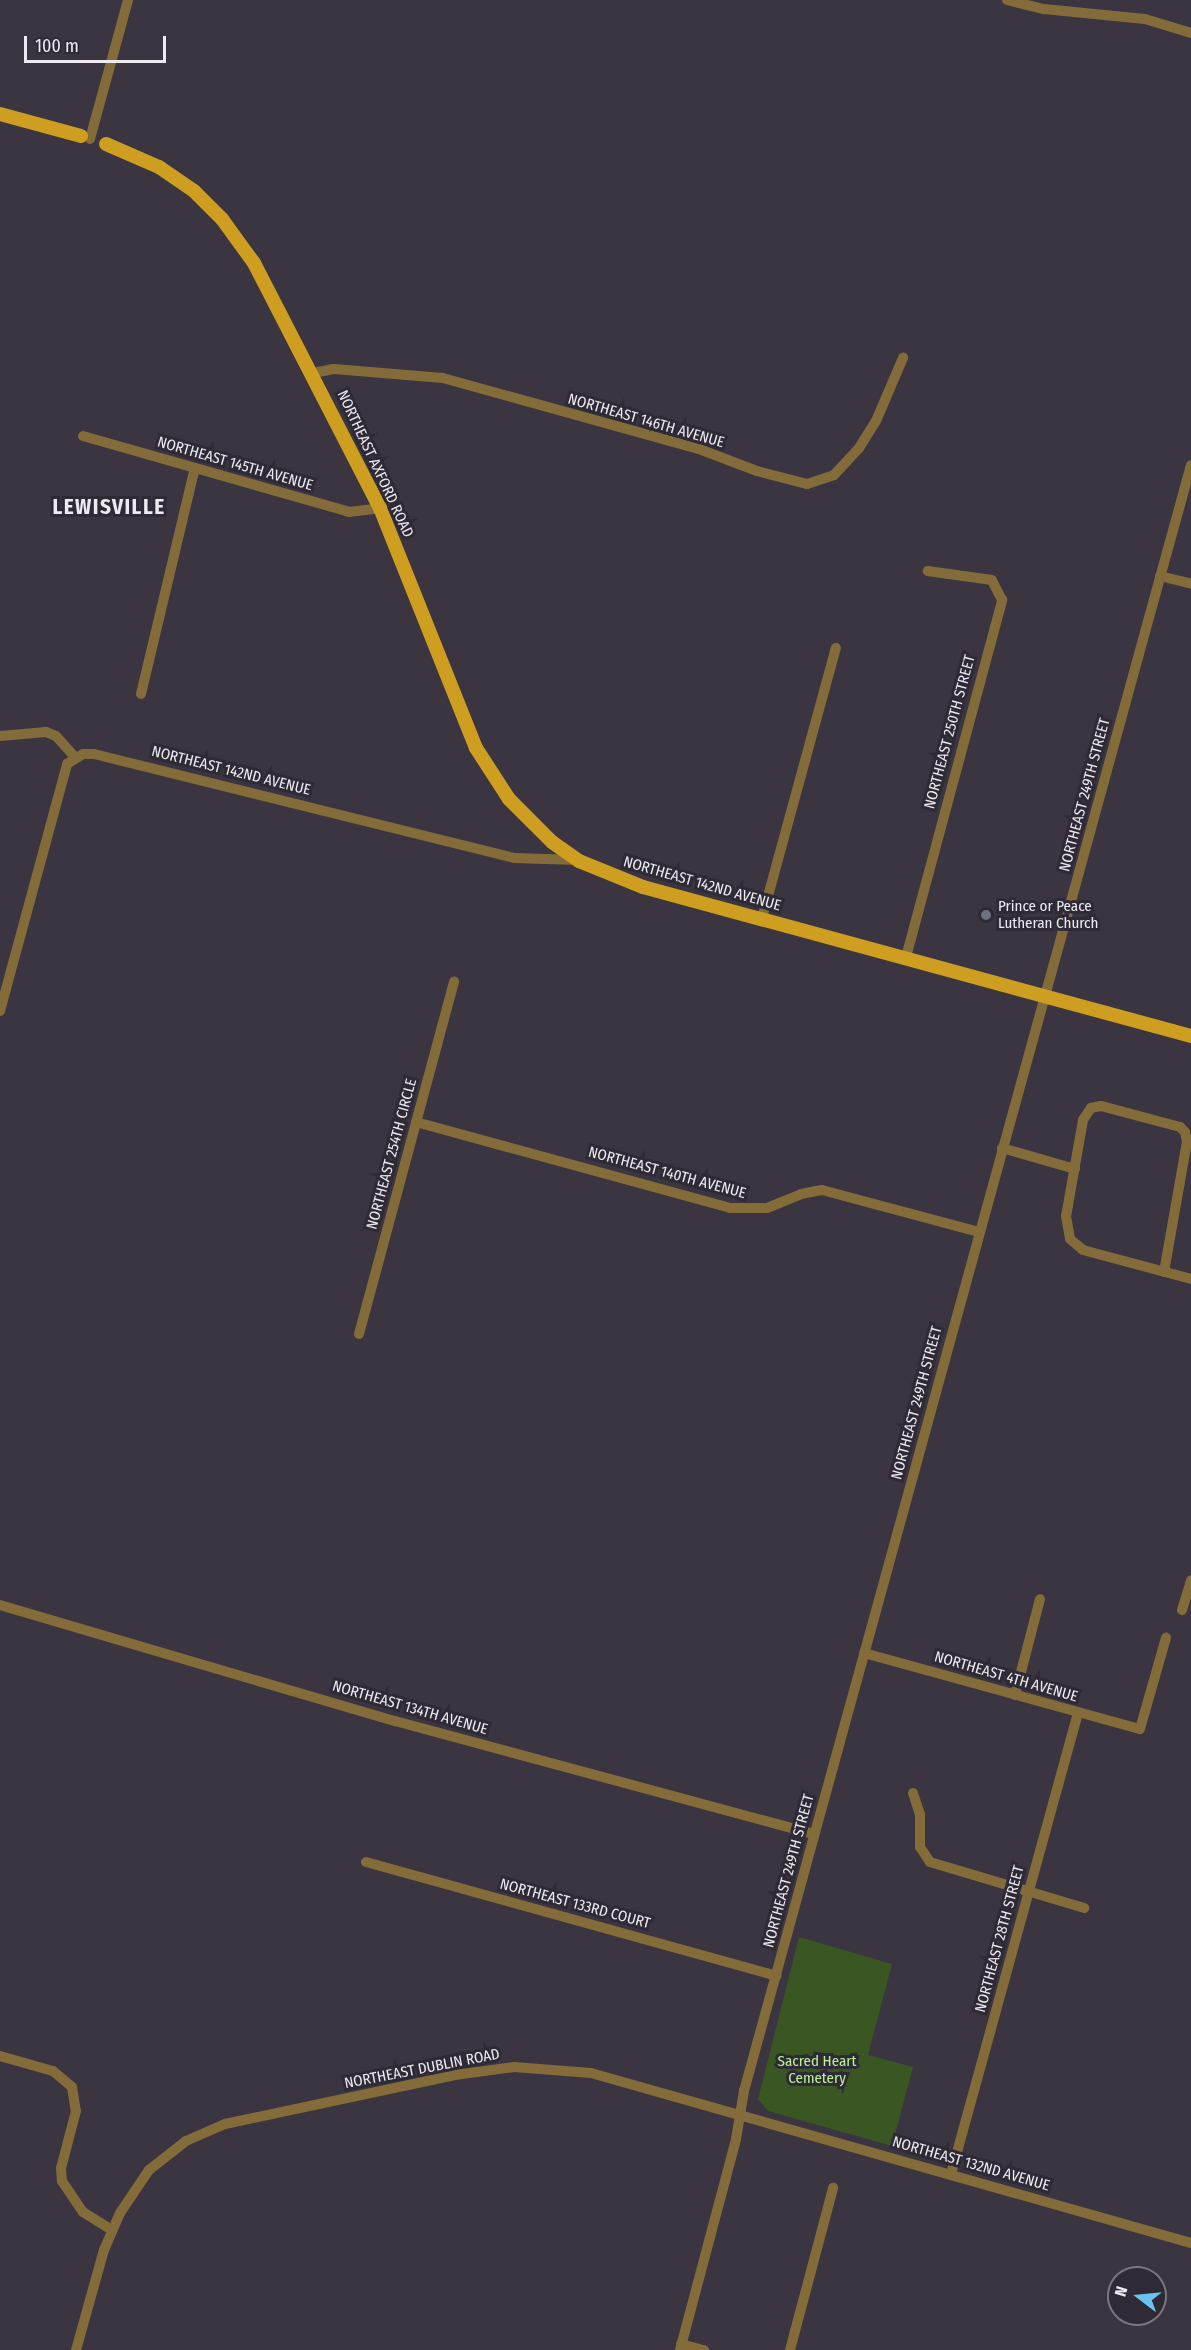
<!DOCTYPE html>
<style>
body{margin:0}
#map{position:relative;width:1191px;height:2350px;overflow:hidden;background:#3a3540;font-family:"Fira Sans Condensed",sans-serif}
div>[style]{position:absolute}
[style*='--x']{left:calc(var(--x)*1px);top:calc(var(--y)*1px);width:calc(var(--w)*1px);rotate:calc(var(--a)*1deg)}
.green>*{inset:0;background:#395623}
.minor>*{height:10px;margin:-5px;padding:0 5px;transform-origin:5px;border-radius:5px;background:#846c3a}
.major>*{height:14px;margin:-7px;padding:0 7px;transform-origin:7px;border-radius:7px;background:#ce9e21}
.dots>*{width:16px;height:16px;translate:-50% -50%;box-sizing:border-box;border:3px solid #2f2b36;border-radius:50%}
span{translate:-50% -50%;white-space:nowrap;text-align:center;line-height:1.15;-webkit-text-stroke:6px #2f2b36;paint-order:stroke}
.street-label{font-size:15px;color:#edeaf1}
.poi-label{font-size:15px;color:#edeaf1}
.left{translate:0 -50%;text-align:left}
.park-label{font-size:15px;color:#bbf394}
.district-label{font-size:21px;color:#edeaf1;font-weight:700;letter-spacing:1.5px}
.north{position:absolute;left:1107px;top:2266px;width:60px;height:60px;box-sizing:border-box;background:#2f2b36;border:2px solid #7b7781;border-radius:50%;rotate:286deg;font-size:16px;font-weight:700;line-height:24px;text-align:center;color:#edeaf1}
.north::after{content:'';display:block;margin:auto;width:21px;height:27px;background:#69c3f1;clip-path:polygon(50% 0,100% 100%,50% 72%,0 100%)}
.scale{position:absolute;left:24px;top:36px;width:142px;height:27px;box-sizing:border-box;border:3px solid #edeaf1;border-top:0;padding-left:8px;font-size:18px;line-height:21px;white-space:nowrap;color:#edeaf1;-webkit-text-stroke:4px #2f2b36;paint-order:stroke}
</style>
<div id="map">
<div class="green">
<i style="clip-path:polygon(799px 1937px,892px 1964px,868px 2055px,913px 2067px,892px 2146px,768px 2111px,758px 2099px)"></i>
</div>
<div class="minor">
<i style="--x:1007;--y:0;--w:38;--a:14"></i>
<i style="--x:1044;--y:9;--w:101;--a:5.7"></i>
<i style="--x:1145;--y:19;--w:48;--a:16.9"></i>
<i style="--x:90;--y:139;--w:144;--a:-74.7"></i>
<i style="--x:313;--y:373;--w:21;--a:-11"></i>
<i style="--x:334;--y:369;--w:109;--a:4.7"></i>
<i style="--x:443;--y:378;--w:266;--a:15.5"></i>
<i style="--x:699;--y:449;--w:62;--a:20.8"></i>
<i style="--x:757;--y:471;--w:52;--a:14.6"></i>
<i style="--x:807;--y:484;--w:28;--a:-18"></i>
<i style="--x:834;--y:475;--w:37;--a:-47"></i>
<i style="--x:859;--y:448;--w:32;--a:-58"></i>
<i style="--x:876;--y:421;--w:69;--a:-66.8"></i>
<i style="--x:83;--y:436;--w:277;--a:15.9"></i>
<i style="--x:349;--y:512;--w:31;--a:-7"></i>
<i style="--x:1160;--y:576;--w:32;--a:14"></i>
<i style="--x:141;--y:694;--w:232;--a:-76.6"></i>
<i style="--x:0;--y:736;--w:46;--a:-5"></i>
<i style="--x:46;--y:732;--w:11;--a:22"></i>
<i style="--x:56;--y:736;--w:28;--a:48"></i>
<i style="--x:762;--y:918;--w:280;--a:-74.7"></i>
<i style="--x:906;--y:957;--w:370;--a:-74.9"></i>
<i style="--x:1002;--y:600;--w:22;--a:-117"></i>
<i style="--x:992;--y:580;--w:65;--a:-172"></i>
<i style="--x:0;--y:1011;--w:256;--a:-74.8"></i>
<i style="--x:67;--y:764;--w:19;--a:-32"></i>
<i style="--x:83;--y:754;--w:11;--a:0"></i>
<i style="--x:94;--y:754;--w:433;--a:13.9"></i>
<i style="--x:514;--y:858;--w:64;--a:1.8"></i>
<i style="--x:416;--y:1122;--w:326;--a:15.3"></i>
<i style="--x:730;--y:1208;--w:37;--a:0"></i>
<i style="--x:767;--y:1208;--w:37;--a:-22"></i>
<i style="--x:801;--y:1194;--w:21;--a:-11"></i>
<i style="--x:822;--y:1190;--w:163;--a:15"></i>
<i style="--x:1002;--y:1148;--w:76;--a:16"></i>
<i style="--x:1164;--y:1272;--w:132;--a:-80"></i>
<i style="--x:1187;--y:1142;--w:10;--a:-101"></i>
<i style="--x:1185;--y:1132;--w:7;--a:-135"></i>
<i style="--x:1180;--y:1127;--w:82;--a:-165.1"></i>
<i style="--x:1101;--y:1106;--w:10;--a:169"></i>
<i style="--x:1091;--y:1108;--w:14;--a:124"></i>
<i style="--x:1083;--y:1120;--w:97;--a:100"></i>
<i style="--x:1066;--y:1216;--w:23;--a:80"></i>
<i style="--x:1070;--y:1239;--w:17;--a:40"></i>
<i style="--x:1083;--y:1250;--w:112;--a:15"></i>
<i style="--x:359;--y:1334;--w:365;--a:-74.9"></i>
<i style="--x:0;--y:1605;--w:412;--a:16.4"></i>
<i style="--x:395;--y:1721;--w:434;--a:15.1"></i>
<i style="--x:1182;--y:1610;--w:31;--a:-73"></i>
<i style="--x:864;--y:1653;--w:286;--a:15.4"></i>
<i style="--x:1140;--y:1729;--w:95;--a:-74.1"></i>
<i style="--x:1015;--y:1695;--w:99;--a:-75.4"></i>
<i style="--x:913;--y:1793;--w:22;--a:72"></i>
<i style="--x:920;--y:1814;--w:33;--a:90"></i>
<i style="--x:920;--y:1847;--w:18;--a:56"></i>
<i style="--x:930;--y:1862;--w:161;--a:16.6"></i>
<i style="--x:366;--y:1862;--w:426;--a:15.5"></i>
<i style="--x:0;--y:2056;--w:55;--a:15.8"></i>
<i style="--x:53;--y:2071;--w:25;--a:40"></i>
<i style="--x:72;--y:2087;--w:24;--a:81"></i>
<i style="--x:76;--y:2111;--w:59;--a:104.7"></i>
<i style="--x:61;--y:2168;--w:13;--a:86"></i>
<i style="--x:62;--y:2181;--w:37;--a:56"></i>
<i style="--x:83;--y:2212;--w:34;--a:32"></i>
<i style="--x:951;--y:2174;--w:478;--a:-74.6"></i>
<i style="--x:681;--y:2344;--w:24;--a:15"></i>
<i style="--x:76;--y:2350;--w:104;--a:-74.4"></i>
<i style="--x:104;--y:2250;--w:40;--a:-66.6"></i>
<i style="--x:120;--y:2213;--w:52;--a:-56"></i>
<i style="--x:149;--y:2170;--w:47;--a:-38.1"></i>
<i style="--x:186;--y:2141;--w:43;--a:-23.6"></i>
<i style="--x:225;--y:2124;--w:235;--a:-12"></i>
<i style="--x:455;--y:2075;--w:60;--a:-7.7"></i>
<i style="--x:514;--y:2067;--w:77;--a:4.5"></i>
<i style="--x:591;--y:2073;--w:624;--a:15.82"></i>
<i style="--x:680;--y:2350;--w:218;--a:-75.1"></i>
<i style="--x:736;--y:2139;--w:49;--a:-80.5"></i>
<i style="--x:744;--y:2091;--w:1686;--a:-74.63"></i>
<i style="--x:790;--y:2350;--w:168;--a:-75.1"></i>
</div>
<div class="major">
<i style="--x:0;--y:114;--w:84;--a:15.2"></i>
<i style="--x:106;--y:144;--w:58;--a:23.5"></i>
<i style="--x:159;--y:167;--w:42;--a:34.4"></i>
<i style="--x:194;--y:191;--w:40;--a:45"></i>
<i style="--x:222;--y:219;--w:54;--a:54"></i>
<i style="--x:254;--y:263;--w:276;--a:62.8"></i>
<i style="--x:380;--y:508;--w:258;--a:68.2"></i>
<i style="--x:476;--y:748;--w:61;--a:57.1"></i>
<i style="--x:509;--y:799;--w:61;--a:45"></i>
<i style="--x:552;--y:842;--w:33;--a:35"></i>
<i style="--x:579;--y:861;--w:69;--a:22.1"></i>
<i style="--x:643;--y:887;--w:568;--a:15.21"></i>
</div>
<div class="dots">
<i style="left:986px;top:915px;background:#6b7280"></i>
</div>
<div class="street-label">
<span style="left:646px;top:421px;rotate:16deg">NORTHEAST 146TH AVENUE</span>
<span style="left:235px;top:464px;rotate:16deg">NORTHEAST 145TH AVENUE</span>
<span style="left:375px;top:464px;rotate:65deg">NORTHEAST AXFORD ROAD</span>
<span style="left:950px;top:732px;rotate:-75deg">NORTHEAST 250TH STREET</span>
<span style="left:231px;top:771px;rotate:14deg">NORTHEAST 142ND AVENUE</span>
<span style="left:1085px;top:795px;rotate:-75deg">NORTHEAST 249TH STREET</span>
<span style="left:702px;top:884px;rotate:16deg">NORTHEAST 142ND AVENUE</span>
<span style="left:392px;top:1154px;rotate:-75deg">NORTHEAST 254TH CIRCLE</span>
<span style="left:667px;top:1173px;rotate:15deg">NORTHEAST 140TH AVENUE</span>
<span style="left:917px;top:1403px;rotate:-75deg">NORTHEAST 249TH STREET</span>
<span style="left:1006px;top:1677px;rotate:16deg">NORTHEAST 4TH AVENUE</span>
<span style="left:410px;top:1708px;rotate:16deg">NORTHEAST 134TH AVENUE</span>
<span style="left:789px;top:1871px;rotate:-75deg">NORTHEAST 249TH STREET</span>
<span style="left:575px;top:1904px;rotate:15deg">NORTHEAST 133RD COURT</span>
<span style="left:1000px;top:1939px;rotate:-75deg">NORTHEAST 28TH STREET</span>
<span style="left:422px;top:2069px;rotate:-11deg">NORTHEAST DUBLIN ROAD</span>
<span style="left:971px;top:2164px;rotate:16deg">NORTHEAST 132ND AVENUE</span>
</div>
<div class="poi-label">
<span class="left" style="left:998px;top:915px">Prince or Peace<br>Lutheran Church</span>
</div>
<div class="park-label">
<span style="left:817px;top:2070px">Sacred Heart<br>Cemetery</span>
</div>
<div class="district-label">
<span style="left:109px;top:507px">LEWISVILLE</span>
</div>
<div class="north">N</div>
<div class="scale">100 m</div>
</div>
